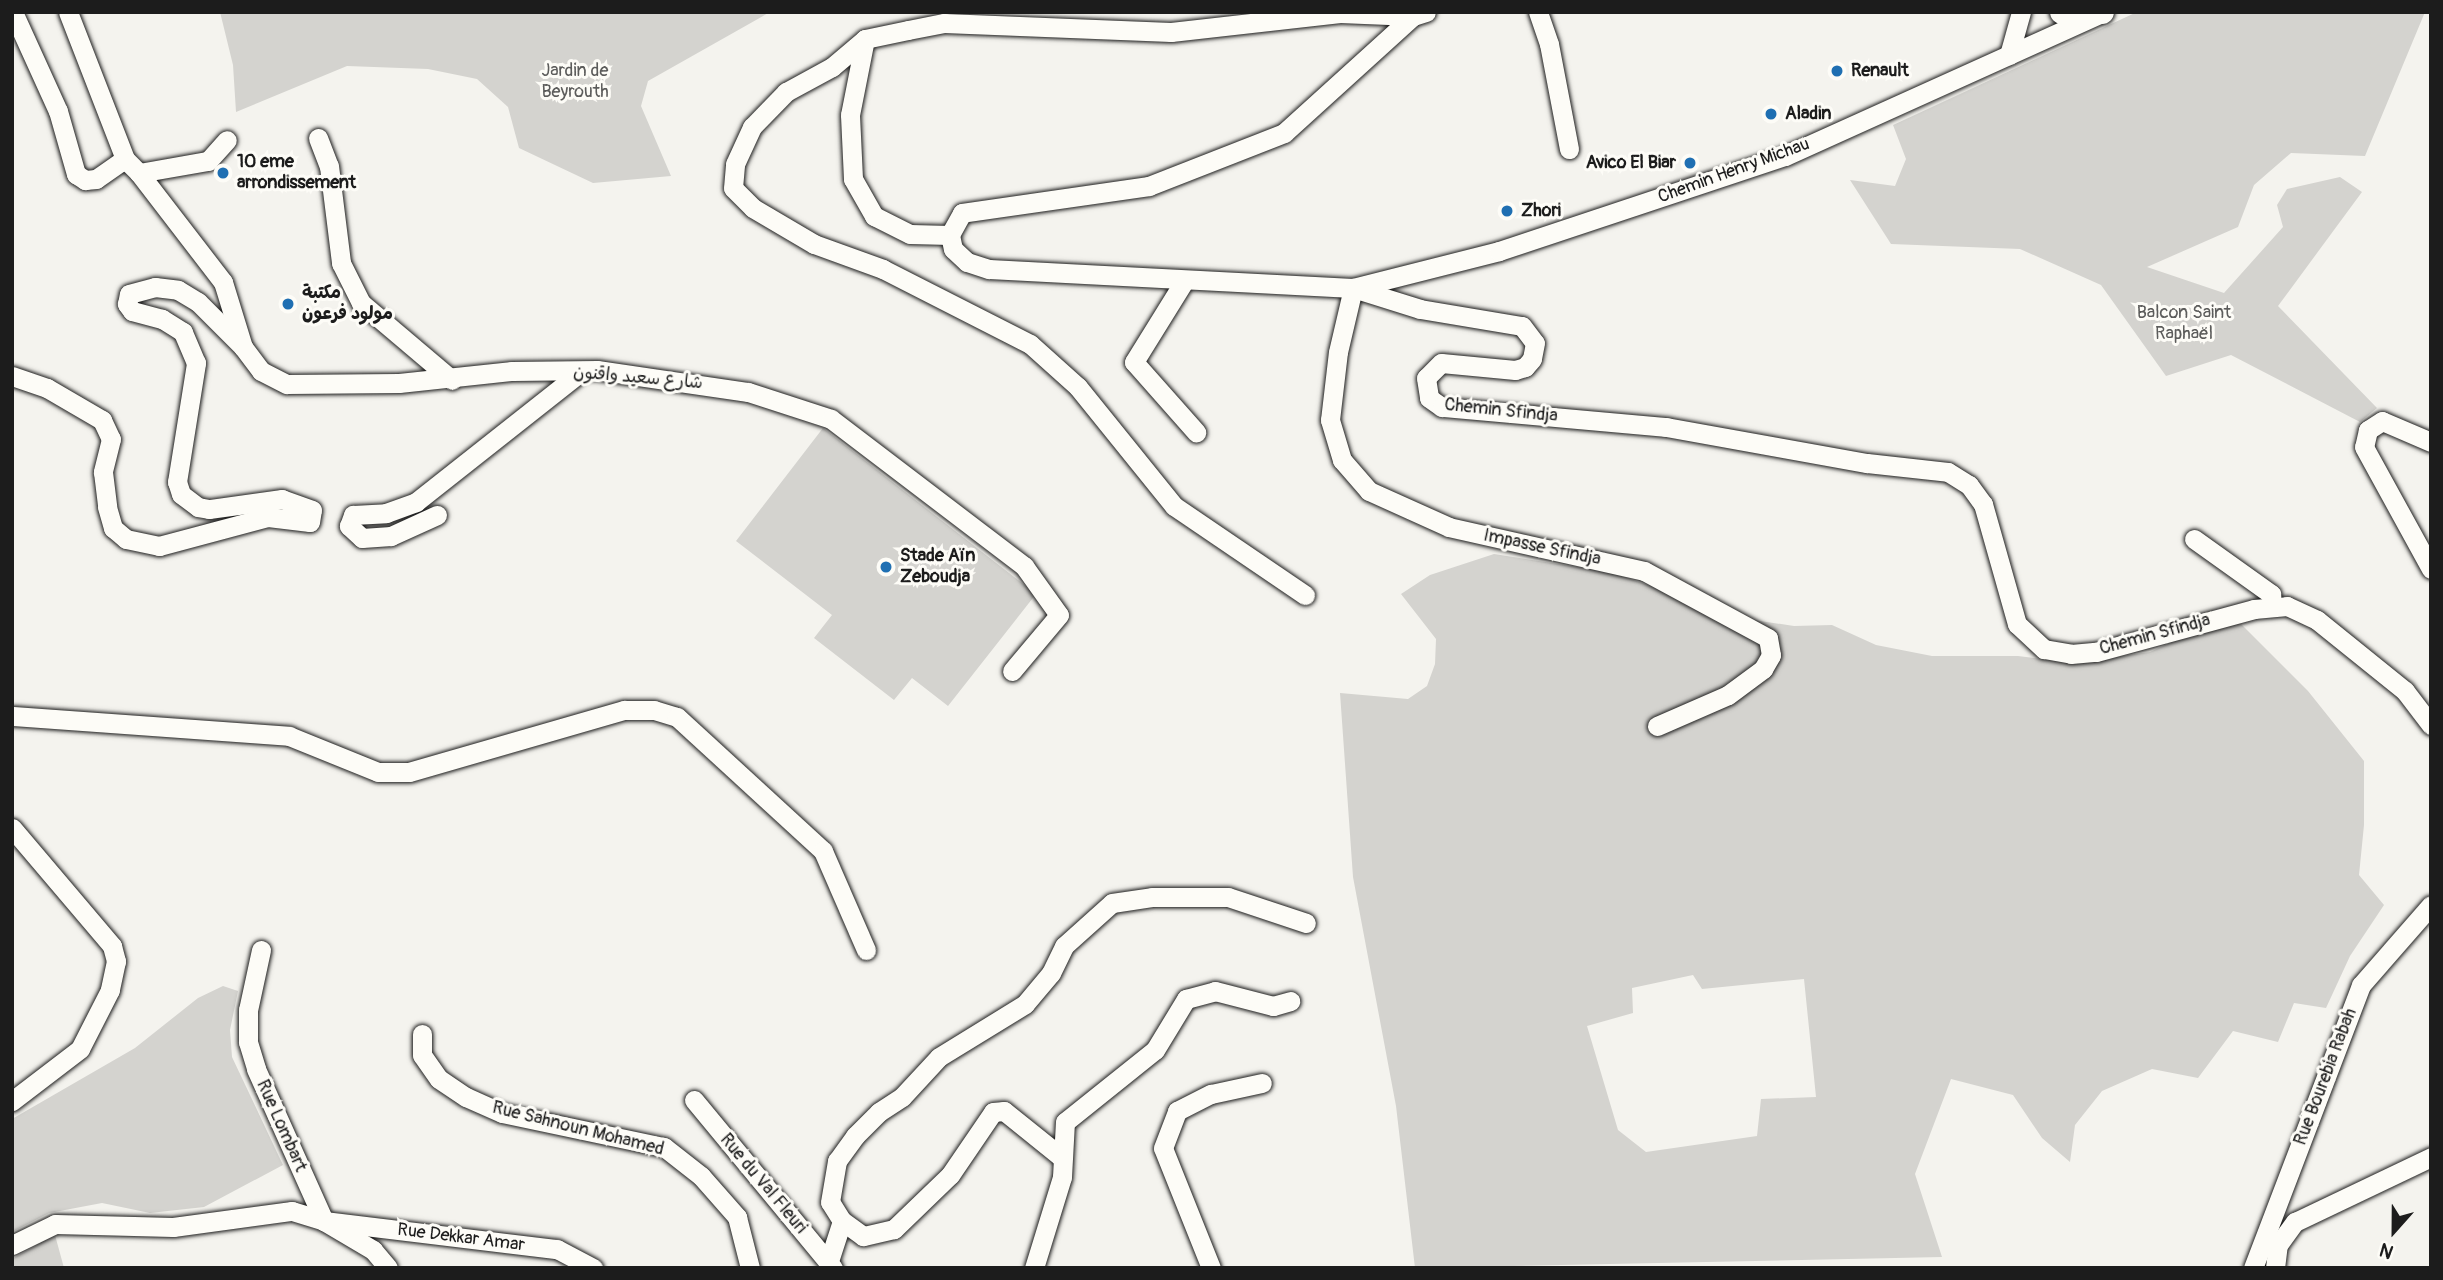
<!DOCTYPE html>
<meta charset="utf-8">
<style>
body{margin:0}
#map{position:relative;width:2443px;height:1280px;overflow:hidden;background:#f4f3ee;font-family:Pangolin,"Playpen Sans Arabic",sans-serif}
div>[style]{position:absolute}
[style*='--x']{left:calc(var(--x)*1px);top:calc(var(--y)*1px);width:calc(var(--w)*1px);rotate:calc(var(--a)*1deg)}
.green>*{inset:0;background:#d4d3cf}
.roads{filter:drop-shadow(0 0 2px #1c1c1c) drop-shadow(0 0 2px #1c1c1c)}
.minor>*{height:19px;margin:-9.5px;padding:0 9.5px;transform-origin:9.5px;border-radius:9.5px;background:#fdfcf7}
.major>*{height:24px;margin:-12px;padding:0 12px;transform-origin:12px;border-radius:12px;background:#fdfcf7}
.dots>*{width:19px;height:19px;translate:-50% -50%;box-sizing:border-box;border:4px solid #fdfcf7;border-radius:50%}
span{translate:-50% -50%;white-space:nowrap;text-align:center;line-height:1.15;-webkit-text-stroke:6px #fdfcf7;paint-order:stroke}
.poi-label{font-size:18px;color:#1c1c1c;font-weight:700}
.left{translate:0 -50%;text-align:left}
.right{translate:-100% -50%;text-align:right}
.park-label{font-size:18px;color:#5c5c5b}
.street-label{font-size:18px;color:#1c1c1c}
.frame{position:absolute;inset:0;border:14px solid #1c1c1c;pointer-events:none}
.north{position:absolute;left:2359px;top:1196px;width:70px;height:70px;-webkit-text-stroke:5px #fdfcf7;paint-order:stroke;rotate:201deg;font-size:19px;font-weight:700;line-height:28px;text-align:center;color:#1c1c1c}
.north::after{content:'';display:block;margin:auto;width:24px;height:32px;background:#1c1c1c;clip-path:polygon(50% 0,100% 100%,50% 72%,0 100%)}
</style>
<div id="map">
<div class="green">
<i style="clip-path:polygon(220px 12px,770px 12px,648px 81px,641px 106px,671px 176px,593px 183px,519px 148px,508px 107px,477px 79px,428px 69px,347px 66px,236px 112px,233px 65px)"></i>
<i style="clip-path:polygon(2137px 12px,2425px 12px,2365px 156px,2291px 153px,2254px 185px,2238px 227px,2147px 267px,2224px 293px,2283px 227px,2277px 205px,2287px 189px,2340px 177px,2362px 192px,2278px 306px,2377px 408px,2360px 422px,2231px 355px,2166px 376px,2101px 285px,2020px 249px,1891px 244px,1850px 180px,1895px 186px,1906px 159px,1893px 125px)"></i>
<i style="clip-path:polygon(823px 428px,1036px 594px,948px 706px,912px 678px,894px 700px,814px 638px,832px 615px,736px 541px)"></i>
<i style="clip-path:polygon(evenodd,1494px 554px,1610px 572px,1747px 619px,1794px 626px,1832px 625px,1876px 645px,1932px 656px,2018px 656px,2072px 663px,2150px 652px,2202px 628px,2239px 622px,2308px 691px,2364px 761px,2364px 825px,2359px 875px,2384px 905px,2350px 956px,2326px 1008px,2294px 1003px,2278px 1042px,2233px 1031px,2198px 1078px,2152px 1069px,2102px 1091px,2075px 1125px,2070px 1162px,2042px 1138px,2013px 1095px,1951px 1079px,1915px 1174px,1942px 1257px,1415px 1268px,1396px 1106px,1353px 877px,1340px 693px,1408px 699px,1427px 686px,1435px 664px,1436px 639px,1401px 594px,1430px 575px,1494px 554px,1693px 975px,1702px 989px,1804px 979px,1816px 1097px,1761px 1099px,1757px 1136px,1646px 1152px,1618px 1130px,1587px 1026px,1633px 1013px,1632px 988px,1693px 975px)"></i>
<i style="clip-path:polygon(223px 986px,238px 991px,230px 1030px,232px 1057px,283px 1165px,204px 1207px,150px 1213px,102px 1203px,49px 1213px,12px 1232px,12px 1119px,135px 1048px,198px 998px)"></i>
<i style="clip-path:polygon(55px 1235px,64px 1268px,12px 1268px,12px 1259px)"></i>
</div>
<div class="roads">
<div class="minor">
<i style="--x:13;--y:12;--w:109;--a:65.6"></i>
<i style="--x:58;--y:111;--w:66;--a:74.1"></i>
<i style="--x:76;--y:174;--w:11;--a:34"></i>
<i style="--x:85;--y:180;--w:11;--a:-5"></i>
<i style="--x:96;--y:179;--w:35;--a:-35"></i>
<i style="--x:68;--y:12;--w:158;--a:68.8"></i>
<i style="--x:125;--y:159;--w:20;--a:45"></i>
<i style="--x:139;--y:173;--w:70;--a:-9.9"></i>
<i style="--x:208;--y:161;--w:28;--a:-48"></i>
<i style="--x:1426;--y:12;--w:14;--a:163"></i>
<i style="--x:1413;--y:16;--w:174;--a:137.8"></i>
<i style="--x:1284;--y:133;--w:145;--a:158.6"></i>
<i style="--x:1149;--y:186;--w:189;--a:171.8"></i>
<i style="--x:962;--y:213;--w:25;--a:119"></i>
<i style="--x:950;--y:235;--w:14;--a:78"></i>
<i style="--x:953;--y:249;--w:19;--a:43"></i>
<i style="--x:967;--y:262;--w:23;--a:18"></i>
<i style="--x:989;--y:269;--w:364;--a:3"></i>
<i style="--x:1353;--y:288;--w:70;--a:17.4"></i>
<i style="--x:1420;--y:309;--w:103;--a:9.5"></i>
<i style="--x:1522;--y:326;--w:21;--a:53"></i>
<i style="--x:1535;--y:343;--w:16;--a:101"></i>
<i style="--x:1532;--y:359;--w:11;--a:131"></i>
<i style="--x:1525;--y:367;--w:10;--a:163"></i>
<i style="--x:1515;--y:370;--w:74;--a:-174.6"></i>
<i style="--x:1441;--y:363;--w:21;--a:135"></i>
<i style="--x:1426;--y:378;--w:20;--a:81"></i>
<i style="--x:1429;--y:398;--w:16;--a:35"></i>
<i style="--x:1442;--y:407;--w:225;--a:5.1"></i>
<i style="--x:1666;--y:427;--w:204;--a:10.2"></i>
<i style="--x:1867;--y:463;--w:81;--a:6.3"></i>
<i style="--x:1948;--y:472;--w:25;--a:32"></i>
<i style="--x:1969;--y:485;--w:24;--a:54"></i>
<i style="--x:1983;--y:504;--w:125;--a:74.2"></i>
<i style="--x:2017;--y:624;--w:37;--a:43"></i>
<i style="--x:2044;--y:649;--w:27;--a:10"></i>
<i style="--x:2071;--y:654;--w:25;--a:-5"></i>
<i style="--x:2096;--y:652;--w:164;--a:-15.2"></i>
<i style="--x:2254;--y:609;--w:33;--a:-5"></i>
<i style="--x:2287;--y:606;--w:33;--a:25"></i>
<i style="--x:2317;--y:620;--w:113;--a:38.9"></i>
<i style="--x:2405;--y:691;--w:43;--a:52.6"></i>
<i style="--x:1538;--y:12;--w:34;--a:71"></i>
<i style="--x:1549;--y:44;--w:107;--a:79.2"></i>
<i style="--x:865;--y:39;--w:77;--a:101.2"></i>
<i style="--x:850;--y:115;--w:64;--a:87.3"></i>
<i style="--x:853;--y:179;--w:43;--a:60.4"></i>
<i style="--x:874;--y:216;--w:40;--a:26.6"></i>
<i style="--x:910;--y:234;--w:40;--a:1.4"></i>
<i style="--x:2009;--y:55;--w:45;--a:-74.4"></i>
<i style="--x:318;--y:138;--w:30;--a:69"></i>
<i style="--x:329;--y:166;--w:98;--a:82.9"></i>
<i style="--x:341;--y:263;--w:45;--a:63.4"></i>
<i style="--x:361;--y:303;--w:119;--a:40.2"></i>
<i style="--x:139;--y:173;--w:138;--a:52.4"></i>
<i style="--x:223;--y:282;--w:68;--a:72.9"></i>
<i style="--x:243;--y:347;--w:30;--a:53"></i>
<i style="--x:261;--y:371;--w:29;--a:27"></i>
<i style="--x:287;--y:384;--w:112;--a:-0.5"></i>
<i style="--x:399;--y:383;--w:114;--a:-6.1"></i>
<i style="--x:512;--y:371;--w:85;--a:-0.7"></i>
<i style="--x:597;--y:370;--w:153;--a:8.3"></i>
<i style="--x:748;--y:392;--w:87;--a:18"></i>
<i style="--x:831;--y:419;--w:243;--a:37.3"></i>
<i style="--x:1024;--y:566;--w:60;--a:54.5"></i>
<i style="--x:1059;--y:615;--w:73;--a:130"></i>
<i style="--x:1183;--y:283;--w:93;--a:121.8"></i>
<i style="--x:1134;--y:362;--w:94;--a:48.5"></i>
<i style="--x:12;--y:376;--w:37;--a:19"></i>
<i style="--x:47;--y:388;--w:64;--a:30.2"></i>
<i style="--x:102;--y:420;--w:21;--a:65"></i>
<i style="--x:111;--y:439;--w:34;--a:104"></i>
<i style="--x:103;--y:472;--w:35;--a:83"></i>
<i style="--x:107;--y:507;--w:22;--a:74"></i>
<i style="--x:113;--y:528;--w:17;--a:40"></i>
<i style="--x:126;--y:539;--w:34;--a:12"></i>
<i style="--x:159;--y:546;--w:113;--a:-14.9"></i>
<i style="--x:268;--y:517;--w:42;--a:6.8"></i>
<i style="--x:310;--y:522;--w:12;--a:-81"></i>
<i style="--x:312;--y:510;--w:32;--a:-160"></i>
<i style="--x:282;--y:499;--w:74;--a:172.2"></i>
<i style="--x:209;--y:509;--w:11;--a:-170"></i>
<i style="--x:198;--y:507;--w:21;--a:-143"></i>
<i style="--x:181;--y:494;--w:13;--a:-108"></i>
<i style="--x:177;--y:482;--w:121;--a:-80.9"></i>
<i style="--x:196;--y:363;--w:34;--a:-113"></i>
<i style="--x:183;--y:332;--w:25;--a:-148"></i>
<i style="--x:162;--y:319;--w:31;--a:-165"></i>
<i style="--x:132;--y:311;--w:9;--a:-126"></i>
<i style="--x:127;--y:304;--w:10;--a:-79"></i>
<i style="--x:129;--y:294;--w:27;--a:-15"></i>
<i style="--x:155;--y:287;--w:23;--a:7"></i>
<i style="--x:178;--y:290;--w:23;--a:31"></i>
<i style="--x:198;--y:302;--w:64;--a:45"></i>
<i style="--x:2431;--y:442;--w:53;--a:-156.8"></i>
<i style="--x:2382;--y:421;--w:17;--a:147"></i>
<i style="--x:2368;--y:430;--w:17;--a:103"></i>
<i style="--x:2364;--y:447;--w:139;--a:61.2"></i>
<i style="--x:437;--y:515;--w:51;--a:155.5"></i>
<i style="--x:391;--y:536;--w:29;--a:176"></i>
<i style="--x:362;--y:538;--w:18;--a:-137"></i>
<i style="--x:349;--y:526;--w:12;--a:-70"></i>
<i style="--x:353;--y:515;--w:33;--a:-3"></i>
<i style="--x:386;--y:513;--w:32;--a:-20"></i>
<i style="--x:416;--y:502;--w:211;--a:-38.3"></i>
<i style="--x:2194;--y:539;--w:95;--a:35.5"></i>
<i style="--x:2271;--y:594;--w:12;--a:85"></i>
<i style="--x:1305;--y:595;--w:158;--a:-145.8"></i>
<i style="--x:1174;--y:506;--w:153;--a:-128.9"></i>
<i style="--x:1078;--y:387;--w:64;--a:-138.1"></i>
<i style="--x:1030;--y:344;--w:165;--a:-153"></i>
<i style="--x:883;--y:269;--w:73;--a:-160.1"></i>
<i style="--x:814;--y:244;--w:71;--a:-149.5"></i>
<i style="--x:753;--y:208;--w:28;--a:-135"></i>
<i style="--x:733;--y:188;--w:24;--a:-85"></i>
<i style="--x:735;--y:164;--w:41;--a:-65.3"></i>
<i style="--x:752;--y:127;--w:49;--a:-45.8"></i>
<i style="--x:786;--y:92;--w:52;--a:-28.5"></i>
<i style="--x:832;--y:67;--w:43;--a:-40.3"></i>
<i style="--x:865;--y:39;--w:44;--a:-11.8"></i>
<i style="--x:908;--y:30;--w:37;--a:-11"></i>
<i style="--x:944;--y:23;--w:227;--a:2.3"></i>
<i style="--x:1171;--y:32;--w:170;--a:-6.4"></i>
<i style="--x:1340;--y:13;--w:73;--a:2.4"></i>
<i style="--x:12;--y:716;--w:278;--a:4.1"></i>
<i style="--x:289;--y:736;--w:96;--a:22"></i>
<i style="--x:378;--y:772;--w:31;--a:0"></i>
<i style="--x:409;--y:772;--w:224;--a:-16.1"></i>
<i style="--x:624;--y:710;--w:30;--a:0"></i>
<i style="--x:654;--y:710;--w:24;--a:17"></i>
<i style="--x:677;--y:717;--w:198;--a:42.5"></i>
<i style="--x:823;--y:851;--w:108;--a:66.5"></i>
<i style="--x:1657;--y:726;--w:77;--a:-23.6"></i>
<i style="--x:1728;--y:695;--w:44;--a:-36.6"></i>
<i style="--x:1763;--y:669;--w:16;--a:-60"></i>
<i style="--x:1771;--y:655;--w:17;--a:-100"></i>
<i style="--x:1768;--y:638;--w:141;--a:-151.6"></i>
<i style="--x:1644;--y:571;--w:200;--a:-167.3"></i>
<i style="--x:1449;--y:527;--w:88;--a:-155.8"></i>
<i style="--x:1369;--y:491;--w:41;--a:-131.1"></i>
<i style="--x:1342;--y:460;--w:42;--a:-106.7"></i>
<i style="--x:1330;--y:420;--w:68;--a:-83.3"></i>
<i style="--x:1338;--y:352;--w:66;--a:-76.8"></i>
<i style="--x:1353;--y:288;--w:151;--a:-14.2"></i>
<i style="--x:1499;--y:251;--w:301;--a:-18.4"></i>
<i style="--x:1785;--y:156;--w:346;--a:-24.3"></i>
<i style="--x:12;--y:828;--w:155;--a:49.7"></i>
<i style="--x:112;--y:946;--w:16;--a:75"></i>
<i style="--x:116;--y:961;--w:30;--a:102"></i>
<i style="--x:110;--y:990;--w:66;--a:117"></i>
<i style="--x:80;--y:1049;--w:86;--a:142.6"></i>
<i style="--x:261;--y:950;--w:61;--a:102.2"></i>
<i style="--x:248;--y:1010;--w:32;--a:90"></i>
<i style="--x:248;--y:1042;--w:28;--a:73"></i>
<i style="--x:256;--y:1069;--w:167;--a:65.9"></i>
<i style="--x:324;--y:1221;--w:57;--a:30.6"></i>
<i style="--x:373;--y:1250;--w:23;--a:50"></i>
<i style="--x:422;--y:1034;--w:21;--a:90"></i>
<i style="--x:422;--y:1055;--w:29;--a:55"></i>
<i style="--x:439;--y:1079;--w:32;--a:34"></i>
<i style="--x:466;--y:1097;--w:39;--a:24"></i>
<i style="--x:502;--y:1113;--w:166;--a:11.9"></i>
<i style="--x:664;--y:1147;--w:47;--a:38.1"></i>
<i style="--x:701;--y:1176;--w:55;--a:48.7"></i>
<i style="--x:737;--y:1217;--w:53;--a:75.7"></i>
<i style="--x:694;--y:1100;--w:218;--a:50.4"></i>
<i style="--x:1060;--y:1156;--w:72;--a:-141.2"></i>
<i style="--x:1004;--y:1111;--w:11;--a:175"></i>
<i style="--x:993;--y:1112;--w:76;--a:124.3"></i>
<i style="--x:950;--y:1175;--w:78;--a:136"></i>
<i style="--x:894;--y:1229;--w:32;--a:167"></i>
<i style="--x:863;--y:1236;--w:26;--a:-144"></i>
<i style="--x:842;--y:1221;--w:22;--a:-122"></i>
<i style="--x:830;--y:1202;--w:42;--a:-80.3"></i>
<i style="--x:837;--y:1161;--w:31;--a:-54"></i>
<i style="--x:855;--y:1136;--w:34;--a:-45"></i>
<i style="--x:879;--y:1112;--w:27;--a:-33"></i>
<i style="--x:902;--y:1097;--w:54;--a:-47.2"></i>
<i style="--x:939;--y:1057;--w:101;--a:-31.6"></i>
<i style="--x:1025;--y:1004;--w:40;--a:-50"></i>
<i style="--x:1051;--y:973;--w:30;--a:-64"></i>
<i style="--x:1064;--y:946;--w:64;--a:-41.9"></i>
<i style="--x:1112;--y:903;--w:40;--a:-8.5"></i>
<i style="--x:1152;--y:897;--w:76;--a:0"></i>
<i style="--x:1228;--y:897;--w:82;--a:18.4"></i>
<i style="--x:12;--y:1245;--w:48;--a:-26"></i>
<i style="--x:55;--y:1224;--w:118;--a:1.5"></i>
<i style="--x:173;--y:1227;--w:120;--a:-7.7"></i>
<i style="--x:292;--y:1211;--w:34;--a:17"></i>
<i style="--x:324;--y:1221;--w:235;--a:6.9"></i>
<i style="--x:557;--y:1249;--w:41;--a:27.8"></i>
<i style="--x:829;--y:1261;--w:42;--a:-72"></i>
<i style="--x:1034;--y:1268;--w:95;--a:-72.9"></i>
<i style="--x:1062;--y:1177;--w:55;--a:-86.9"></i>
<i style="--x:1065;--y:1122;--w:115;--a:-38.7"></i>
<i style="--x:1155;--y:1050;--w:60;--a:-58.7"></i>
<i style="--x:1186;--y:999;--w:30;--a:-15"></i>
<i style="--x:1215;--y:991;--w:60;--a:14.5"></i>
<i style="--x:1273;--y:1006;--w:18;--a:-16"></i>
<i style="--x:1211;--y:1268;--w:129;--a:-111.8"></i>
<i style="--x:1163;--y:1148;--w:40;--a:-69"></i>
<i style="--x:1177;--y:1111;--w:38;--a:-27"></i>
<i style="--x:1211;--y:1094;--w:52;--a:-12.2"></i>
<i style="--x:2253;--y:1268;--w:303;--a:-69.1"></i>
<i style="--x:2361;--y:985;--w:106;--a:-48.8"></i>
<i style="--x:2275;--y:1268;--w:23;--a:-83"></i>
<i style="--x:2278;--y:1245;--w:29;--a:-54"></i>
<i style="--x:2295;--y:1222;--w:151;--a:-25.5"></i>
</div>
<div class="major">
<i style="--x:2062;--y:12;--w:40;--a:0"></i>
</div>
</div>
<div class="dots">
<i style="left:1837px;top:71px;background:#1f6fb2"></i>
<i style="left:1771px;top:114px;background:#1f6fb2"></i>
<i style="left:1690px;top:163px;background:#1f6fb2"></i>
<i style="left:223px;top:173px;background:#1f6fb2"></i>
<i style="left:1507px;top:211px;background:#1f6fb2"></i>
<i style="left:288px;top:304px;background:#1f6fb2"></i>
<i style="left:886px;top:567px;background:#1f6fb2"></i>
</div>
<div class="poi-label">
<span class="left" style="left:1851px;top:71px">Renault</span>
<span class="left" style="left:1785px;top:114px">Aladin</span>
<span class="left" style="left:237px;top:173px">10 eme<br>arrondissement</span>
<span class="right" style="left:1676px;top:163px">Avico El Biar</span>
<span class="left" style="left:1521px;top:211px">Zhori</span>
<span class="left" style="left:302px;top:304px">مكتبة<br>مولود فرعون</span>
<span class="left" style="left:900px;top:567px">Stade Aïn<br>Zeboudja</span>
</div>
<div class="park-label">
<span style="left:575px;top:82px">Jardin de<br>Beyrouth</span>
<span style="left:2184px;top:324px">Balcon Saint<br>Raphaël</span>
</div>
<div class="street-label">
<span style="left:1734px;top:171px;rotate:-20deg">Chemin Henry Michau</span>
<span style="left:638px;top:378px;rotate:5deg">شارع سعيد واقنون</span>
<span style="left:1501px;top:411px;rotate:6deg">Chemin Sfindja</span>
<span style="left:1542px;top:548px;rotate:12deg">Impasse Sfindja</span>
<span style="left:2155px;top:635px;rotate:-15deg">Chemin Sfindja</span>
<span style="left:2326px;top:1077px;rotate:-69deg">Rue Bourebia Rabah</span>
<span style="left:281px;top:1126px;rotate:66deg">Rue Lombart</span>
<span style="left:578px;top:1129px;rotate:14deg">Rue Sahnoun Mohamed</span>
<span style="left:763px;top:1184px;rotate:50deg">Rue du Val Fleuri</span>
<span style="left:461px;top:1238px;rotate:7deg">Rue Dekkar Amar</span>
</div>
<div class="frame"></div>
<div class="north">N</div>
</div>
